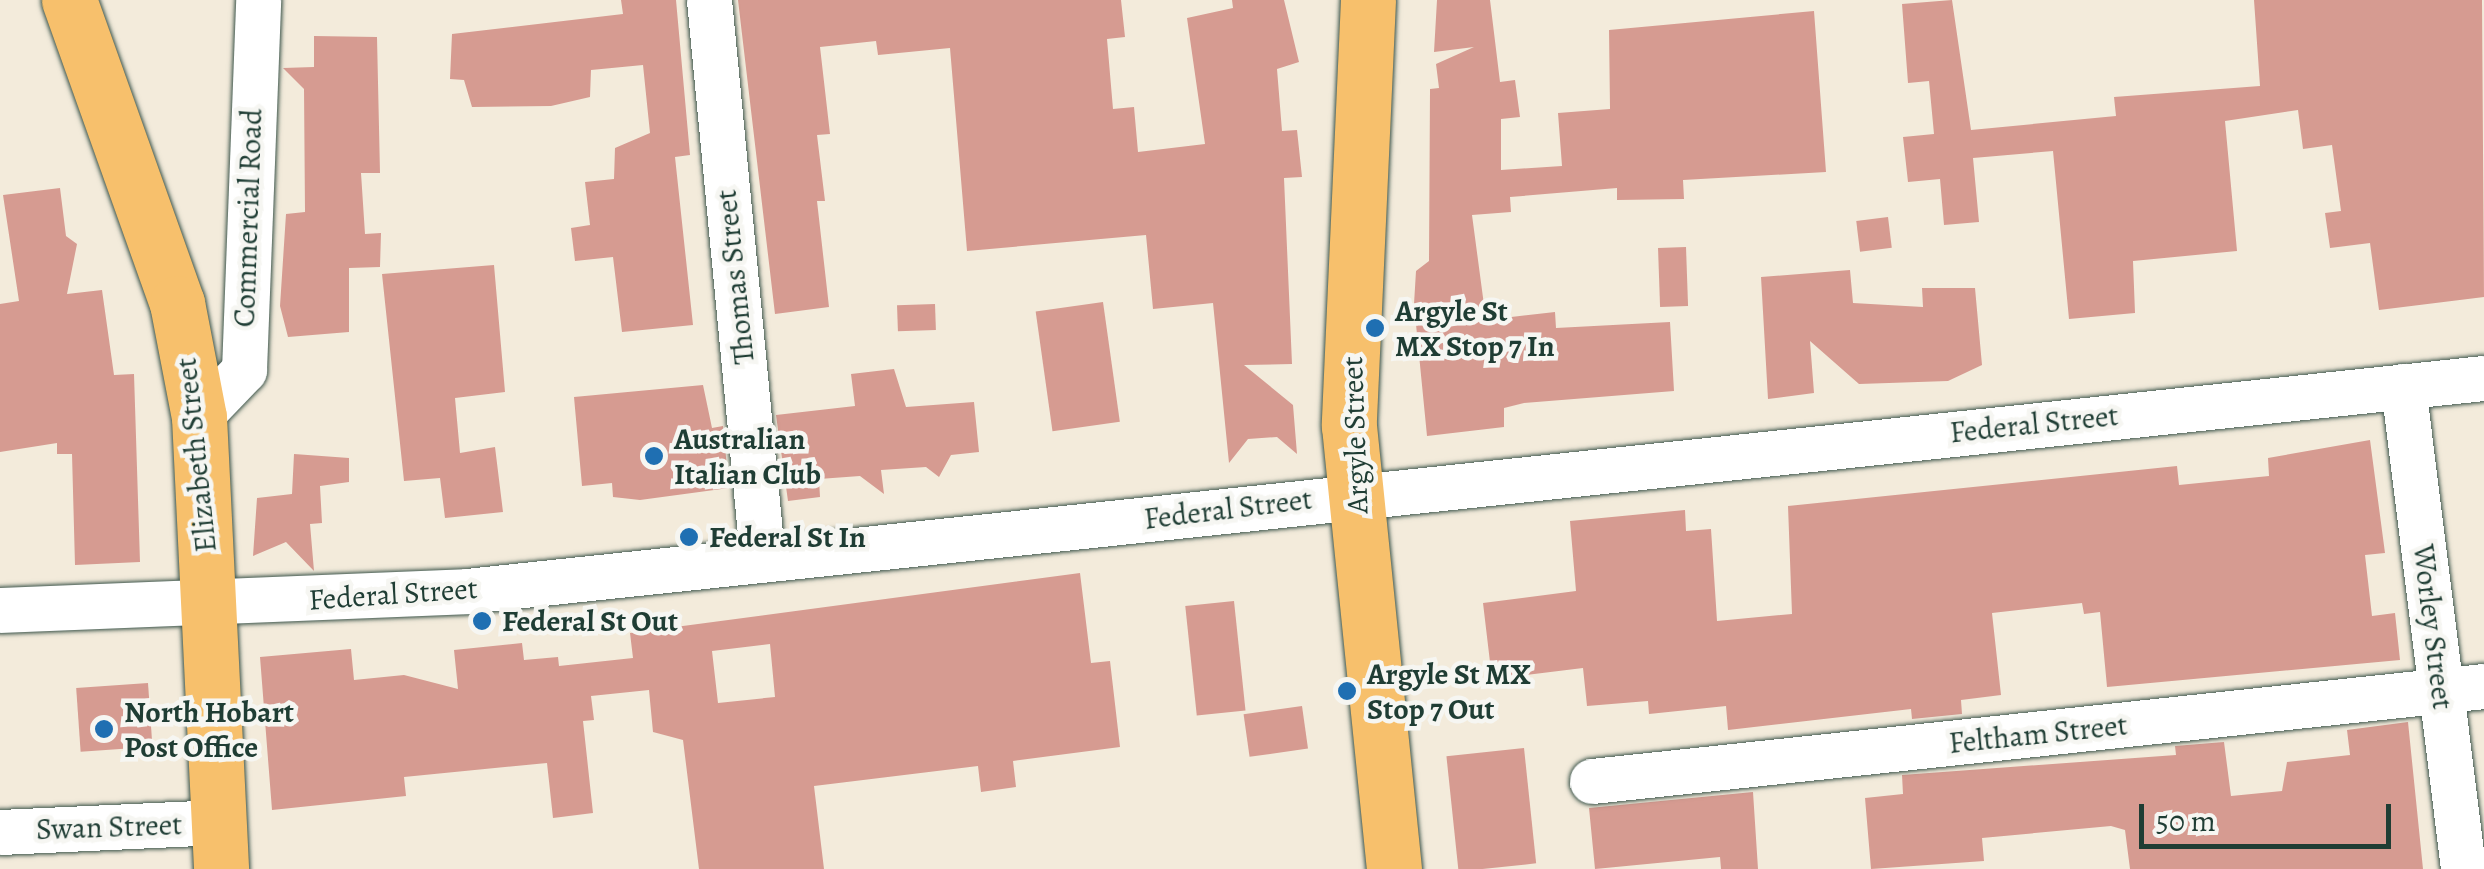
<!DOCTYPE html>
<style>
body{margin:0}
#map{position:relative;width:2484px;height:869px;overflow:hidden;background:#f3ebdb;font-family:Alegreya,serif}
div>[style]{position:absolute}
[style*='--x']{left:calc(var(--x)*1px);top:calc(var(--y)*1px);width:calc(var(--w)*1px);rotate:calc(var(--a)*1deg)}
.building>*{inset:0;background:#d69b91;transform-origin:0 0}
.roads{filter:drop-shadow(0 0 2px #3f574d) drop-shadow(0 0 2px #3f574d)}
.minor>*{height:45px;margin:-22.5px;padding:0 22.5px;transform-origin:22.5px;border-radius:22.5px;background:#fff}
.major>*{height:55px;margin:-27.5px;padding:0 27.5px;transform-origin:27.5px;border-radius:27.5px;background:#f7c06c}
.dots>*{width:28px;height:28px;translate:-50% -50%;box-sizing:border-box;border:5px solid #f6f6f2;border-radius:50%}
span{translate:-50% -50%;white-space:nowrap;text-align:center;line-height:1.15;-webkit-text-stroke:9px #f6f6f2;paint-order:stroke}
.street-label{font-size:30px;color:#1f3d34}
.poi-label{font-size:30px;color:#1f3d34;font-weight:700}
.left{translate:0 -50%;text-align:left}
.scale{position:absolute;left:2139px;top:804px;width:252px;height:45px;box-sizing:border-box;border:5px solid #1f3d34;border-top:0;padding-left:12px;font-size:30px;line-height:35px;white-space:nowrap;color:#1f3d34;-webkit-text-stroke:8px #f6f6f2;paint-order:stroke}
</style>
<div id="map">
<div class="building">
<i style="clip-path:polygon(621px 0,676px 0,690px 155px,675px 157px,693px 325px,622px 332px,613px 257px,575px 261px,571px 228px,590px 225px,585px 182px,614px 179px,615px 148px,650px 133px,643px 65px,591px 70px,590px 97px,551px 106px,472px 107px,464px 80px,450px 79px,452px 34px,623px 14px)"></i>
<i style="clip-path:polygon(738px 0,1121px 0,1125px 37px,1107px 39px,1113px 109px,1134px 107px,1138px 152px,1205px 144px,1187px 18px,1233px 8px,1232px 0,1284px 0,1299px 62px,1277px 69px,1282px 131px,1297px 130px,1302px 177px,1284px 178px,1292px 364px,1244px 365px,1293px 405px,1297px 454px,1277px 437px,1248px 439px,1229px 463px,1213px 303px,1153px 309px,1146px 235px,967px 251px,950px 48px,878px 55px,876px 41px,820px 47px,830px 134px,817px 135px,825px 201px,817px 201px,829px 307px,775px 314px)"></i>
<i style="clip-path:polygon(1437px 0,1490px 0,1500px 82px,1515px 80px,1520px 117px,1501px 119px,1501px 170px,1562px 166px,1558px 113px,1610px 109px,1609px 30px,1814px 11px,1826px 172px,1683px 180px,1684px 199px,1617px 200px,1617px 188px,1510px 197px,1511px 212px,1472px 215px,1486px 320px,1555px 312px,1556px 328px,1670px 322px,1674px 391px,1524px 403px,1504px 408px,1504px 427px,1427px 436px,1414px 304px,1416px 271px,1429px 261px,1430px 89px,1439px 88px,1436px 64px,1474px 47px,1434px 52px)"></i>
<i style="clip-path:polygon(1952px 0,1971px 130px,2116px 116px,2114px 97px,2260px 86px,2254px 0,2482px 0,2484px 297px,2379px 310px,2370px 243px,2330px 248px,2325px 213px,2341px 211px,2332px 145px,2303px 149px,2298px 110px,2225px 121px,2237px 251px,2133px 261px,2135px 313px,2069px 319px,2053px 151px,1973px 158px,1979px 222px,1944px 225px,1940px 179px,1908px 182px,1903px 137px,1934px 134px,1929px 81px,1908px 83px,1902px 4px)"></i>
<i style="clip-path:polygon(314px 36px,377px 37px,380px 173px,361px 173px,365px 234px,381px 233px,380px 267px,349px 268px,349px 332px,288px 337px,280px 306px,286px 214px,305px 212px,304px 89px,283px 68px,314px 67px)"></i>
<i style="clip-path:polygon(60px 188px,66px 236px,77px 244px,67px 294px,102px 290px,114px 375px,134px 374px,140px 562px,75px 565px,72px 454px,57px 454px,57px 443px,0 452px,0 304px,19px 301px,3px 195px)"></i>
<i style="left:1888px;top:217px;width:31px;height:32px;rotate:83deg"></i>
<i style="left:1686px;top:247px;width:59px;height:28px;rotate:88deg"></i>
<i style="clip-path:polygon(494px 265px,505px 392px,455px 398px,460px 453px,495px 447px,503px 512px,445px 518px,440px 478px,404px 481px,382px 274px)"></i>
<i style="clip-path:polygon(1850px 270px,1853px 303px,1923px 307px,1922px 288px,1975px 288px,1982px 365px,1948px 381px,1859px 384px,1810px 341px,1814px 393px,1768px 399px,1761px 277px)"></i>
<i style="left:1103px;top:302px;width:121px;height:68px;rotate:82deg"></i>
<i style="left:935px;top:304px;width:26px;height:38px;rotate:88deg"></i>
<i style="clip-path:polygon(894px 369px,906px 407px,974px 402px,979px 452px,951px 455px,939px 477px,926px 467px,881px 470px,884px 494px,860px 476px,819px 479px,820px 497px,788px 501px,776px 415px,855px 406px,851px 374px)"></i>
<i style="clip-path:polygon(703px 385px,712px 428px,723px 426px,729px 488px,640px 500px,613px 497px,612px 483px,582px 486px,574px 397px)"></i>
<i style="clip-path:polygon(2370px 440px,2385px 553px,2365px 555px,2372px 616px,2395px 613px,2400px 660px,2107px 687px,2100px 612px,2084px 614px,2082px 603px,1992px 613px,2001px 695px,1961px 700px,1962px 714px,1912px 719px,1911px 709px,1728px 730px,1726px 706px,1649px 714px,1648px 701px,1587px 706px,1583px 668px,1492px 679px,1483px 603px,1576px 591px,1570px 521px,1685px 510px,1686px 531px,1711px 529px,1717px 621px,1792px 614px,1788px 506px,2177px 466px,2179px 485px,2269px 476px,2268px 458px)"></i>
<i style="clip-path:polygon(294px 454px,349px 458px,349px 482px,320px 486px,322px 523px,310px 524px,314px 571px,286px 542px,253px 556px,257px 498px,292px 494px)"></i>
<i style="clip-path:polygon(evenodd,1080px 573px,1091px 663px,1110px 661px,1120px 747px,1013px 761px,1016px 787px,981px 792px,978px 766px,814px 786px,824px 869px,699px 869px,683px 740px,653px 732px,649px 690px,591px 696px,594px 720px,583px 721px,593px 813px,553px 818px,547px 763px,404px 777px,406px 796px,272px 810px,260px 657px,351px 649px,354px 680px,404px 675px,458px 689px,454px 650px,522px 643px,524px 660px,558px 657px,559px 666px,633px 658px,630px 633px,1080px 573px,770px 644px,775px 697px,718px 703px,712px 651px,770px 644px)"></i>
<i style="left:1234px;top:601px;width:110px;height:49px;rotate:84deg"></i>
<i style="left:148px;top:683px;width:64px;height:72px;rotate:86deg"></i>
<i style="left:1302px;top:706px;width:43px;height:59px;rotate:82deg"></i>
<i style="clip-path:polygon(2408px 722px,2423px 869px,2130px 869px,2125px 830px,2111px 826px,1982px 838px,1984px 861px,1871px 869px,1865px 798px,1903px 794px,1902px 775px,2176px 755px,2175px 746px,2224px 742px,2231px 796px,2282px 791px,2287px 762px,2350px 755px,2347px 730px)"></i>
<i style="left:1524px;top:748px;width:116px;height:78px;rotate:84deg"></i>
<i style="clip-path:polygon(1753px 792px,1758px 869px,1721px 869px,1720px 857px,1595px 869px,1589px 808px)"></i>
</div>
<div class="roads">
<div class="minor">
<i style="--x:709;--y:0;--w:557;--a:84.54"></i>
<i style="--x:2403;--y:386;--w:487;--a:82.9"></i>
<i style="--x:199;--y:417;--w:65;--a:-46.2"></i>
<i style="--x:244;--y:370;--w:370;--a:-87.8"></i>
<i style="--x:0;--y:610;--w:467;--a:-2.3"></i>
<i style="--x:467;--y:591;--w:2028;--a:-6.03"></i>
<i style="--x:1592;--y:781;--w:897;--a:-6.08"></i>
<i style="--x:0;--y:832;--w:219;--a:-2.6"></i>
</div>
<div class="major">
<i style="--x:69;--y:0;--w:322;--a:70.4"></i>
<i style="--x:177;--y:303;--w:116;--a:79.1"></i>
<i style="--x:199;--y:417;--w:453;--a:87.2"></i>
<i style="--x:1368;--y:0;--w:426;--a:92.6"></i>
<i style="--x:1349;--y:426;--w:445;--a:84.2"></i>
</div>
</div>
<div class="dots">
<i style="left:1375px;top:328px;background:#1f6fb2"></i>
<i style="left:654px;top:456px;background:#1f6fb2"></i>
<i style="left:689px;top:537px;background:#1f6fb2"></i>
<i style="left:482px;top:621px;background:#1f6fb2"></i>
<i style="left:1347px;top:691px;background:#1f6fb2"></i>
<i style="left:104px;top:729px;background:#1f6fb2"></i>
</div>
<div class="street-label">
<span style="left:248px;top:218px;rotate:-88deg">Commercial Road</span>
<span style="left:735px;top:277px;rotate:-96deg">Thomas Street</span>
<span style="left:2034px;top:424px;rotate:-6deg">Federal Street</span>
<span style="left:1355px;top:435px;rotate:-92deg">Argyle Street</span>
<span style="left:196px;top:455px;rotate:-96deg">Elizabeth Street</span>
<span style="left:1228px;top:509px;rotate:-7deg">Federal Street</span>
<span style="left:393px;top:594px;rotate:-4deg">Federal Street</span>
<span style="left:2433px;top:627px;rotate:83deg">Worley Street</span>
<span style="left:2038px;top:734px;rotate:-6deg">Feltham Street</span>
<span style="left:109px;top:827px;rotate:-2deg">Swan Street</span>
</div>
<div class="poi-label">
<span class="left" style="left:1395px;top:328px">Argyle St<br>MX Stop 7 In</span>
<span class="left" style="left:674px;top:456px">Australian<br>Italian Club</span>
<span class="left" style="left:709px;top:537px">Federal St In</span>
<span class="left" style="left:502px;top:621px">Federal St Out</span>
<span class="left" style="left:1367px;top:691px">Argyle St MX<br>Stop 7 Out</span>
<span class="left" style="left:124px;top:729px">North Hobart<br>Post Office</span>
</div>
<div class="scale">50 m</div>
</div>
